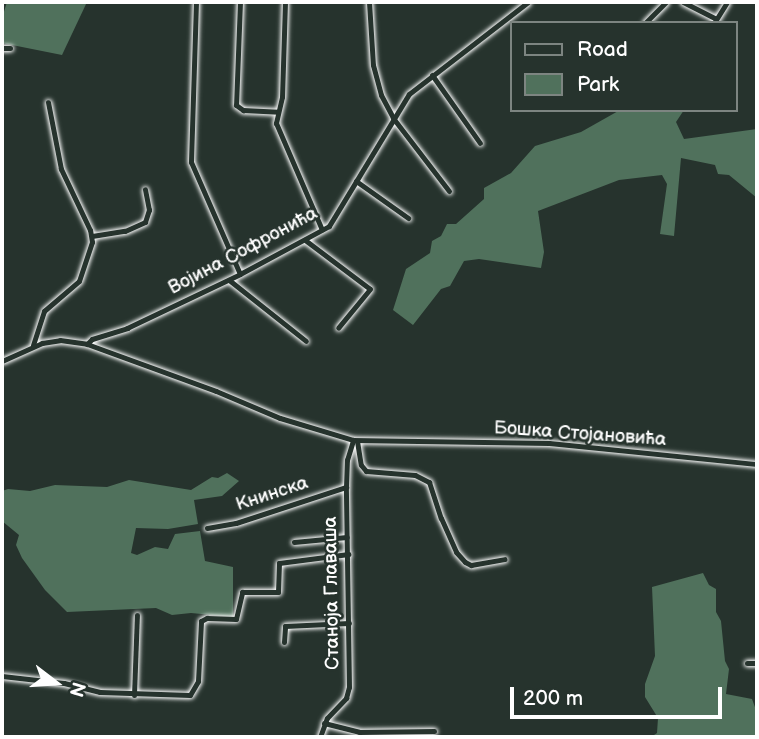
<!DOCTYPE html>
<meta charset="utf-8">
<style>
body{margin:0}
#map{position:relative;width:759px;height:739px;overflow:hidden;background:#26332d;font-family:"Balsamiq Sans",sans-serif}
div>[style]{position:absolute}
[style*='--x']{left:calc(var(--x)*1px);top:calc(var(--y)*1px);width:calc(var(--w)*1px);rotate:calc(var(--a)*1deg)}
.green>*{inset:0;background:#50715c}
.roads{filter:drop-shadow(0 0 2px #fff) drop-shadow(0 0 2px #fff)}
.street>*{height:5px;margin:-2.5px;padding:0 2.5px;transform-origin:2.5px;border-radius:2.5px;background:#26332d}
span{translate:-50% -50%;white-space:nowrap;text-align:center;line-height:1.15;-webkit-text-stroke:5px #26332d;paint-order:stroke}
.street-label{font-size:19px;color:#fff}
.frame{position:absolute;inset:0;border:4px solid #fff;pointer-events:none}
.legend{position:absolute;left:510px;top:21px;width:228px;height:91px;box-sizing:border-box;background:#26332d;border:2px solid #7d8581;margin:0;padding:9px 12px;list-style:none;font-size:21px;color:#fff}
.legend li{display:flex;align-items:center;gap:14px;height:35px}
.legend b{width:35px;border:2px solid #7d8581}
.north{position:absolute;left:21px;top:648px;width:70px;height:70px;-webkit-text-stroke:5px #26332d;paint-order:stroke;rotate:107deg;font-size:19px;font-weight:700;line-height:28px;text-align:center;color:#fff}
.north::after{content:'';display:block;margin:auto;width:24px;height:32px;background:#fff;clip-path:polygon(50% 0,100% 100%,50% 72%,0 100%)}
.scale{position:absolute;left:510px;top:687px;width:212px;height:32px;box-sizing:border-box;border:4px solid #fff;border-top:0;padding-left:9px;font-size:21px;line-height:24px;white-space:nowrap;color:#fff;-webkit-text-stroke:5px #26332d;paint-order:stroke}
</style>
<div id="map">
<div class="green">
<i style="clip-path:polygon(7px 2px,87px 2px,62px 55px,2px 43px,2px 18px)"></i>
<i style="clip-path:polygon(620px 110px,684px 110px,676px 122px,684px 139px,757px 129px,757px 198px,729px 175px,718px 174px,715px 165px,681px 158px,674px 236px,660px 234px,667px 184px,662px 175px,619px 180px,538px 211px,544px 252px,541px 268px,479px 259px,464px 261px,450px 286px,441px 289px,413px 325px,393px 310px,406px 269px,430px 253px,432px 241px,441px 236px,447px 224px,456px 224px,484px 199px,484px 188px,511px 173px,535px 146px,581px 132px)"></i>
<i style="clip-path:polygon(227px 473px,239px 481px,222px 496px,194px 500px,198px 524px,168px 529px,136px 528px,131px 553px,137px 555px,155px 547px,168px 549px,175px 534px,200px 531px,205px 561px,233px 567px,233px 617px,191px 613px,172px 615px,156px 608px,67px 612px,45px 590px,22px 558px,16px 545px,19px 535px,2px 521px,2px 491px,8px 489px,30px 491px,55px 485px,107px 487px,129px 480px,191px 490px,212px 477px,218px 478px)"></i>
<i style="clip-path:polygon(703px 573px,709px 585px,716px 589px,716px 612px,721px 621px,725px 661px,729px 669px,726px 694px,752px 699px,756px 710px,755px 737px,651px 737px,657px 733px,658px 718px,645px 697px,645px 684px,655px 656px,652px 587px)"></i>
</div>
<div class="roads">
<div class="street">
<i style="--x:196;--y:2;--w:160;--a:91.8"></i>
<i style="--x:191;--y:162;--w:122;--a:66.4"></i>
<i style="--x:240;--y:2;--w:103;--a:92.2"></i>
<i style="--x:236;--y:105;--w:9;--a:36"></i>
<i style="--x:243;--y:110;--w:35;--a:3"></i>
<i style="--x:285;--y:2;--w:95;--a:91.8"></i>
<i style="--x:282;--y:97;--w:27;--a:103"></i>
<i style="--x:276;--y:123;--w:116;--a:66.7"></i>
<i style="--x:369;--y:2;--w:63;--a:86.4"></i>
<i style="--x:373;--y:65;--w:31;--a:75"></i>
<i style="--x:381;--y:95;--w:26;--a:62"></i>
<i style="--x:393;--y:118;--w:92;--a:52.5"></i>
<i style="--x:683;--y:2;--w:37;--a:27"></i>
<i style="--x:645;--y:23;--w:30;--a:-45"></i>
<i style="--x:714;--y:23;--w:25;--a:-58"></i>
<i style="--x:2;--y:48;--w:8;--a:0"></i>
<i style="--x:432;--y:75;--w:83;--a:54.8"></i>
<i style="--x:356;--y:181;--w:64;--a:35.4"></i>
<i style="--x:92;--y:236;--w:33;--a:-9"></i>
<i style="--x:125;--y:231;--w:22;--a:-24"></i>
<i style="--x:145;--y:222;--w:13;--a:-72"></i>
<i style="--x:149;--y:210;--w:21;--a:-101"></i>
<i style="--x:305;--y:240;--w:81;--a:37"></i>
<i style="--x:370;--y:289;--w:50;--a:129.4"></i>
<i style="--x:229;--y:280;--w:98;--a:38.4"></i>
<i style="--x:87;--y:344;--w:7;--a:-45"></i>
<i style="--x:92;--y:339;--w:37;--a:-17"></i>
<i style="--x:127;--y:328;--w:125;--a:-25.5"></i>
<i style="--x:240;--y:274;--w:101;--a:-28.3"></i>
<i style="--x:329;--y:226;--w:154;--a:-58.8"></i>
<i style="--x:409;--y:94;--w:150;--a:-37.7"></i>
<i style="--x:33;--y:345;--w:36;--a:-72"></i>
<i style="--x:44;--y:311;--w:46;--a:-40.6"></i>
<i style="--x:79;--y:281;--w:41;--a:-71.6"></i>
<i style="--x:92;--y:242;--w:12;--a:-99"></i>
<i style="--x:90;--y:230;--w:68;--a:-115.4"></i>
<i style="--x:61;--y:169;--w:68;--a:-101"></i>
<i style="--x:2;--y:361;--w:44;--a:-24.2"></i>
<i style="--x:42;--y:343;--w:18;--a:-9"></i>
<i style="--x:60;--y:340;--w:27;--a:8"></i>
<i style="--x:87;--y:344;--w:137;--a:20"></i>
<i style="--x:216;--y:391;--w:69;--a:22.9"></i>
<i style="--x:280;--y:418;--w:76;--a:16.8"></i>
<i style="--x:353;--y:440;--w:196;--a:0.9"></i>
<i style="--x:549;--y:443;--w:209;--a:5.8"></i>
<i style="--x:357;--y:441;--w:24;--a:81"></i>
<i style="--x:361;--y:465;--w:8;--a:50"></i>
<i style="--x:366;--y:471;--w:49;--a:4.7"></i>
<i style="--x:415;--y:475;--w:16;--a:27"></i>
<i style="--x:429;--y:482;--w:38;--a:72"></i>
<i style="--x:441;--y:518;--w:37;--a:66"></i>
<i style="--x:456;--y:552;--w:13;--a:48"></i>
<i style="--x:465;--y:562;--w:7;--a:27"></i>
<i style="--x:471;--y:565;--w:34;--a:-10"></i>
<i style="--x:207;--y:528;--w:29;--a:-10"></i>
<i style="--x:236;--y:523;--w:116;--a:-18.1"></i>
<i style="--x:294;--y:542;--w:53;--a:-5.4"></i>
<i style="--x:284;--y:642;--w:16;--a:-86"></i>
<i style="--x:285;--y:626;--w:64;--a:-2.7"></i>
<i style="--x:747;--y:663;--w:10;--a:0"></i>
<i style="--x:2;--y:676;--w:62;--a:6.4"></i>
<i style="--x:64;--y:683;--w:37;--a:14"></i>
<i style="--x:100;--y:692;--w:90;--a:1.9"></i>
<i style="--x:190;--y:695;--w:16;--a:-60"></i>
<i style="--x:198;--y:681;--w:60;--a:-87.1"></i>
<i style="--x:201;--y:621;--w:7;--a:-27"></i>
<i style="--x:207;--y:618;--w:29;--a:2"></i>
<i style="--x:236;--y:619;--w:28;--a:-77"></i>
<i style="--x:242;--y:592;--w:36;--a:0"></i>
<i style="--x:278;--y:592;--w:29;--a:-88"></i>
<i style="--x:279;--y:563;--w:70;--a:-7.4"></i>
<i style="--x:134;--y:695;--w:80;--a:-87.9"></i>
<i style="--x:324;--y:723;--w:36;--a:14"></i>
<i style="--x:359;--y:732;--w:75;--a:-0.8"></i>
<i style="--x:320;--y:737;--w:20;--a:-70"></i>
<i style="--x:327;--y:718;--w:28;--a:-46"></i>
<i style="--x:346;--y:698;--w:11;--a:-75"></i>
<i style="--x:349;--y:687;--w:200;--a:-90.9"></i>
<i style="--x:346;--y:487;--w:27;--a:-88"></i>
<i style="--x:347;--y:460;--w:21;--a:-73"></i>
</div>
</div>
<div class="street-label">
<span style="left:243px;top:251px;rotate:-28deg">Војина Софронића</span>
<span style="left:580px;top:434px;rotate:4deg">Бошка Стојановића</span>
<span style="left:272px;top:494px;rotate:-18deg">Книнска</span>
<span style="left:332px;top:593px;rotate:-91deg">Станоја Главаша</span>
</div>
<div class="frame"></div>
<ul class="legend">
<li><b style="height:9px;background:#26332d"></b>Road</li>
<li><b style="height:19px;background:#50715c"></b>Park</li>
</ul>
<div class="north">N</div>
<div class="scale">200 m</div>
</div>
